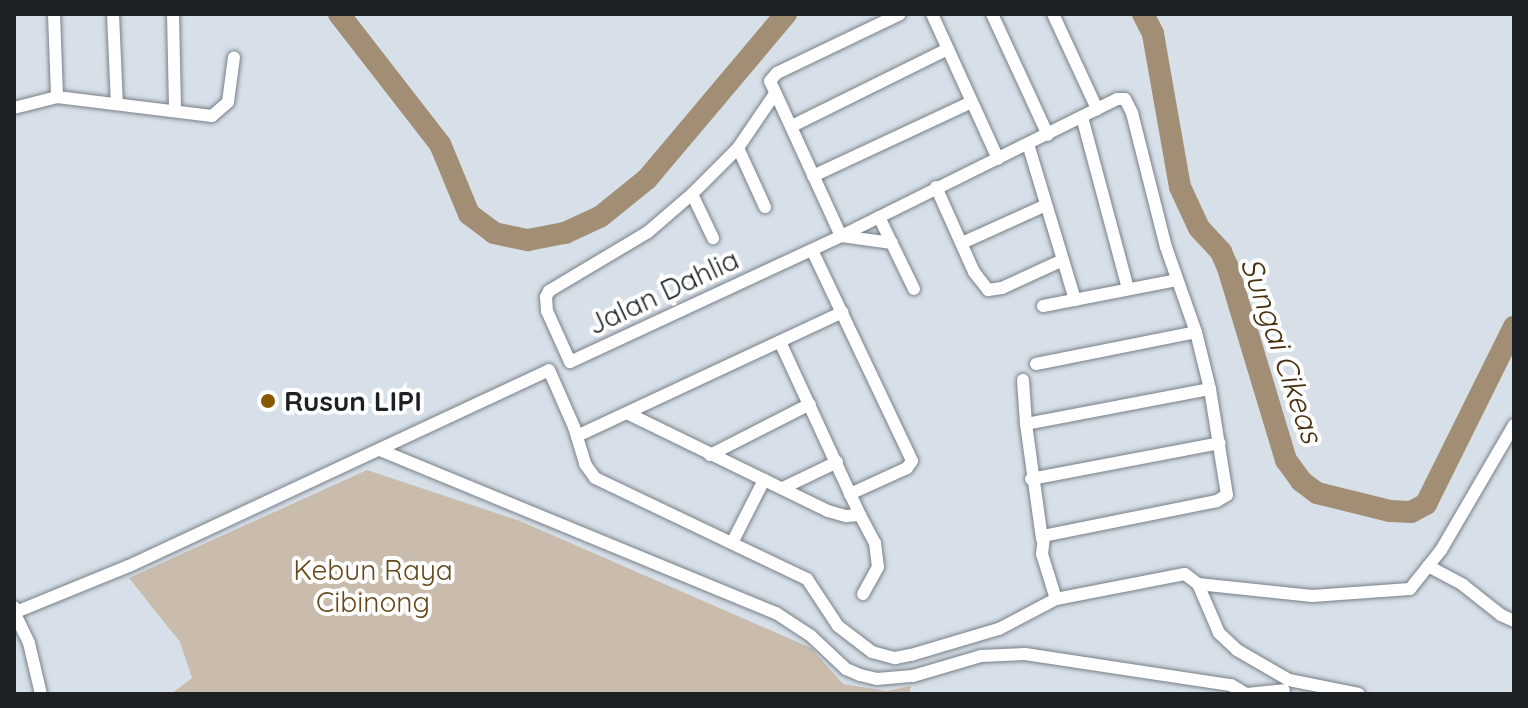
<!DOCTYPE html>
<style>
body{margin:0}
#map{position:relative;width:1528px;height:708px;overflow:hidden;background:#d7e0e9;font-family:Quicksand,sans-serif}
div>[style]{position:absolute}
[style*='--x']{left:calc(var(--x)*1px);top:calc(var(--y)*1px);width:calc(var(--w)*1px);rotate:calc(var(--a)*1deg)}
.green>*{inset:0;background:#c9bcac}
.river>*{height:22px;margin:-11px;padding:0 11px;transform-origin:11px;border-radius:11px;background:#a28e74}
.roads{filter:drop-shadow(0 0 2px #777f87) drop-shadow(0 0 2px #777f87)}
.minor>*{height:12px;margin:-6px;padding:0 6px;transform-origin:6px;border-radius:6px;background:#fff}
.dots>*{width:22px;height:22px;translate:-50% -50%;box-sizing:border-box;border:4px solid #fff;border-radius:50%}
span{translate:-50% -50%;white-space:nowrap;text-align:center;line-height:1.15;-webkit-text-stroke:8px #fff;paint-order:stroke}
.street-label{font-size:28px;color:#1d2124}
.poi-label{font-size:28px;color:#1d2124;font-weight:700}
.left{translate:0 -50%;text-align:left}
.park-label{font-size:28px;color:#67481b}
.water-label{font-size:30px;color:#472f0d;font-style:italic}
.frame{position:absolute;inset:0;border:16px solid #1d2124;pointer-events:none}
</style>
<div id="map">
<div class="green">
<i style="clip-path:polygon(367px 470px,520px 521px,811px 648px,843px 684px,886px 691px,911px 686px,909px 694px,171px 694px,192px 678px,180px 642px,129px 578px)"></i>
</div>
<div class="river">
<i style="--x:339;--y:14;--w:165;--a:52.2"></i>
<i style="--x:440;--y:144;--w:76;--a:67.5"></i>
<i style="--x:469;--y:214;--w:31;--a:37"></i>
<i style="--x:494;--y:233;--w:35;--a:12"></i>
<i style="--x:528;--y:240;--w:38;--a:-11"></i>
<i style="--x:565;--y:233;--w:38;--a:-25"></i>
<i style="--x:600;--y:217;--w:60;--a:-39"></i>
<i style="--x:647;--y:179;--w:216;--a:-49.9"></i>
<i style="--x:1143;--y:14;--w:22;--a:63"></i>
<i style="--x:1153;--y:34;--w:155;--a:80"></i>
<i style="--x:1180;--y:187;--w:45;--a:65.1"></i>
<i style="--x:1199;--y:228;--w:33;--a:47"></i>
<i style="--x:1221;--y:252;--w:17;--a:66"></i>
<i style="--x:1228;--y:268;--w:201;--a:73.2"></i>
<i style="--x:1286;--y:460;--w:26;--a:54"></i>
<i style="--x:1301;--y:481;--w:20;--a:37"></i>
<i style="--x:1317;--y:493;--w:75;--a:13.9"></i>
<i style="--x:1390;--y:511;--w:21;--a:3"></i>
<i style="--x:1411;--y:512;--w:17;--a:-28"></i>
<i style="--x:1426;--y:504;--w:198;--a:-63.6"></i>
</div>
<div class="roads">
<div class="minor">
<i style="--x:54;--y:14;--w:83;--a:87.9"></i>
<i style="--x:113;--y:14;--w:90;--a:87.5"></i>
<i style="--x:173;--y:14;--w:97;--a:88.8"></i>
<i style="--x:932;--y:14;--w:159;--a:65.5"></i>
<i style="--x:992;--y:14;--w:133;--a:65.2"></i>
<i style="--x:1053;--y:14;--w:105;--a:65.1"></i>
<i style="--x:774;--y:95;--w:64;--a:124.2"></i>
<i style="--x:738;--y:148;--w:65;--a:135"></i>
<i style="--x:692;--y:194;--w:58;--a:139.2"></i>
<i style="--x:648;--y:232;--w:115;--a:149.2"></i>
<i style="--x:549;--y:291;--w:7;--a:117"></i>
<i style="--x:546;--y:297;--w:14;--a:86"></i>
<i style="--x:547;--y:311;--w:56;--a:65.7"></i>
<i style="--x:570;--y:362;--w:299;--a:-24.9"></i>
<i style="--x:841;--y:236;--w:308;--a:-26.4"></i>
<i style="--x:1117;--y:99;--w:8;--a:0"></i>
<i style="--x:1125;--y:99;--w:16;--a:63"></i>
<i style="--x:1132;--y:113;--w:138;--a:75.8"></i>
<i style="--x:1166;--y:247;--w:90;--a:70.6"></i>
<i style="--x:1196;--y:332;--w:59;--a:76.2"></i>
<i style="--x:1210;--y:389;--w:107;--a:80.9"></i>
<i style="--x:1227;--y:495;--w:12;--a:149"></i>
<i style="--x:1217;--y:501;--w:177;--a:168.6"></i>
<i style="--x:1044;--y:536;--w:18;--a:96"></i>
<i style="--x:1042;--y:554;--w:47;--a:72.7"></i>
<i style="--x:14;--y:108;--w:44;--a:-14.3"></i>
<i style="--x:57;--y:97;--w:156;--a:7"></i>
<i style="--x:212;--y:116;--w:21;--a:-41"></i>
<i style="--x:228;--y:102;--w:45;--a:-82.4"></i>
<i style="--x:1082;--y:117;--w:178;--a:75"></i>
<i style="--x:792;--y:126;--w:174;--a:-26.3"></i>
<i style="--x:1028;--y:144;--w:163;--a:73.2"></i>
<i style="--x:738;--y:148;--w:65;--a:65.4"></i>
<i style="--x:813;--y:176;--w:175;--a:-25"></i>
<i style="--x:936;--y:187;--w:93;--a:65.9"></i>
<i style="--x:974;--y:272;--w:23;--a:52"></i>
<i style="--x:988;--y:290;--w:14;--a:-8"></i>
<i style="--x:1002;--y:288;--w:67;--a:-24.7"></i>
<i style="--x:692;--y:194;--w:49;--a:64.5"></i>
<i style="--x:879;--y:217;--w:80;--a:64.1"></i>
<i style="--x:892;--y:243;--w:51;--a:-172.2"></i>
<i style="--x:841;--y:236;--w:170;--a:-114.6"></i>
<i style="--x:770;--y:81;--w:11;--a:-49"></i>
<i style="--x:777;--y:73;--w:136;--a:-25.6"></i>
<i style="--x:962;--y:243;--w:92;--a:-24.3"></i>
<i style="--x:812;--y:250;--w:233;--a:64.6"></i>
<i style="--x:912;--y:461;--w:9;--a:126"></i>
<i style="--x:907;--y:468;--w:63;--a:155.5"></i>
<i style="--x:1043;--y:306;--w:136;--a:-11"></i>
<i style="--x:1036;--y:364;--w:163;--a:-11.3"></i>
<i style="--x:1023;--y:380;--w:44;--a:86.1"></i>
<i style="--x:629;--y:414;--w:221;--a:26"></i>
<i style="--x:828;--y:511;--w:19;--a:16"></i>
<i style="--x:846;--y:516;--w:14;--a:-4"></i>
<i style="--x:860;--y:515;--w:191;--a:-114.8"></i>
<i style="--x:577;--y:436;--w:293;--a:-25"></i>
<i style="--x:380;--y:450;--w:428;--a:22.4"></i>
<i style="--x:776;--y:613;--w:42;--a:33.3"></i>
<i style="--x:811;--y:636;--w:48;--a:43.3"></i>
<i style="--x:846;--y:669;--w:15;--a:23"></i>
<i style="--x:860;--y:675;--w:17;--a:13"></i>
<i style="--x:877;--y:679;--w:36;--a:-5"></i>
<i style="--x:913;--y:676;--w:71;--a:-16.4"></i>
<i style="--x:981;--y:656;--w:44;--a:-2.6"></i>
<i style="--x:1025;--y:654;--w:208;--a:8.6"></i>
<i style="--x:1231;--y:685;--w:17;--a:31"></i>
<i style="--x:710;--y:455;--w:112;--a:-27"></i>
<i style="--x:1031;--y:479;--w:192;--a:-10.8"></i>
<i style="--x:783;--y:488;--w:60;--a:-25.7"></i>
<i style="--x:860;--y:515;--w:32;--a:62"></i>
<i style="--x:875;--y:543;--w:24;--a:83"></i>
<i style="--x:878;--y:567;--w:31;--a:119"></i>
<i style="--x:1042;--y:539;--w:116;--a:-97.9"></i>
<i style="--x:1026;--y:424;--w:187;--a:-10.8"></i>
<i style="--x:732;--y:543;--w:71;--a:-63.1"></i>
<i style="--x:1428;--y:566;--w:40;--a:28"></i>
<i style="--x:1463;--y:585;--w:48;--a:38.3"></i>
<i style="--x:1501;--y:615;--w:14;--a:25"></i>
<i style="--x:1198;--y:584;--w:115;--a:6"></i>
<i style="--x:1312;--y:596;--w:98;--a:-4.1"></i>
<i style="--x:1410;--y:589;--w:50;--a:-51.5"></i>
<i style="--x:1441;--y:550;--w:145;--a:-59.7"></i>
<i style="--x:14;--y:607;--w:5;--a:68"></i>
<i style="--x:16;--y:612;--w:122;--a:-22.2"></i>
<i style="--x:129;--y:566;--w:463;--a:-25"></i>
<i style="--x:549;--y:370;--w:62;--a:66.3"></i>
<i style="--x:574;--y:427;--w:39;--a:73"></i>
<i style="--x:585;--y:464;--w:17;--a:54"></i>
<i style="--x:595;--y:478;--w:235;--a:25.5"></i>
<i style="--x:807;--y:579;--w:56;--a:56.6"></i>
<i style="--x:838;--y:626;--w:43;--a:37.4"></i>
<i style="--x:872;--y:652;--w:24;--a:15"></i>
<i style="--x:895;--y:658;--w:16;--a:-11"></i>
<i style="--x:911;--y:655;--w:92;--a:-16.5"></i>
<i style="--x:999;--y:629;--w:64;--a:-27.8"></i>
<i style="--x:1056;--y:599;--w:131;--a:-11"></i>
<i style="--x:1185;--y:574;--w:16;--a:38"></i>
<i style="--x:1198;--y:584;--w:53;--a:66.8"></i>
<i style="--x:1219;--y:633;--w:25;--a:43"></i>
<i style="--x:1237;--y:650;--w:60;--a:30"></i>
<i style="--x:1289;--y:680;--w:71;--a:11.3"></i>
<i style="--x:14;--y:612;--w:34;--a:64"></i>
<i style="--x:29;--y:643;--w:52;--a:76.8"></i>
<i style="--x:1247;--y:694;--w:37;--a:-6"></i>
</div>
</div>
<div class="dots">
<i style="left:268px;top:401px;background:#895900"></i>
</div>
<div class="street-label">
<span style="left:663px;top:292px;rotate:-25deg">Jalan Dahlia</span>
</div>
<div class="poi-label">
<span class="left" style="left:284px;top:401px">Rusun LIPI</span>
</div>
<div class="park-label">
<span style="left:373px;top:586px">Kebun Raya<br>Cibinong</span>
</div>
<div class="water-label">
<span style="left:1282px;top:350px;rotate:71deg">Sungai Cikeas</span>
</div>
<div class="frame"></div>
</div>
